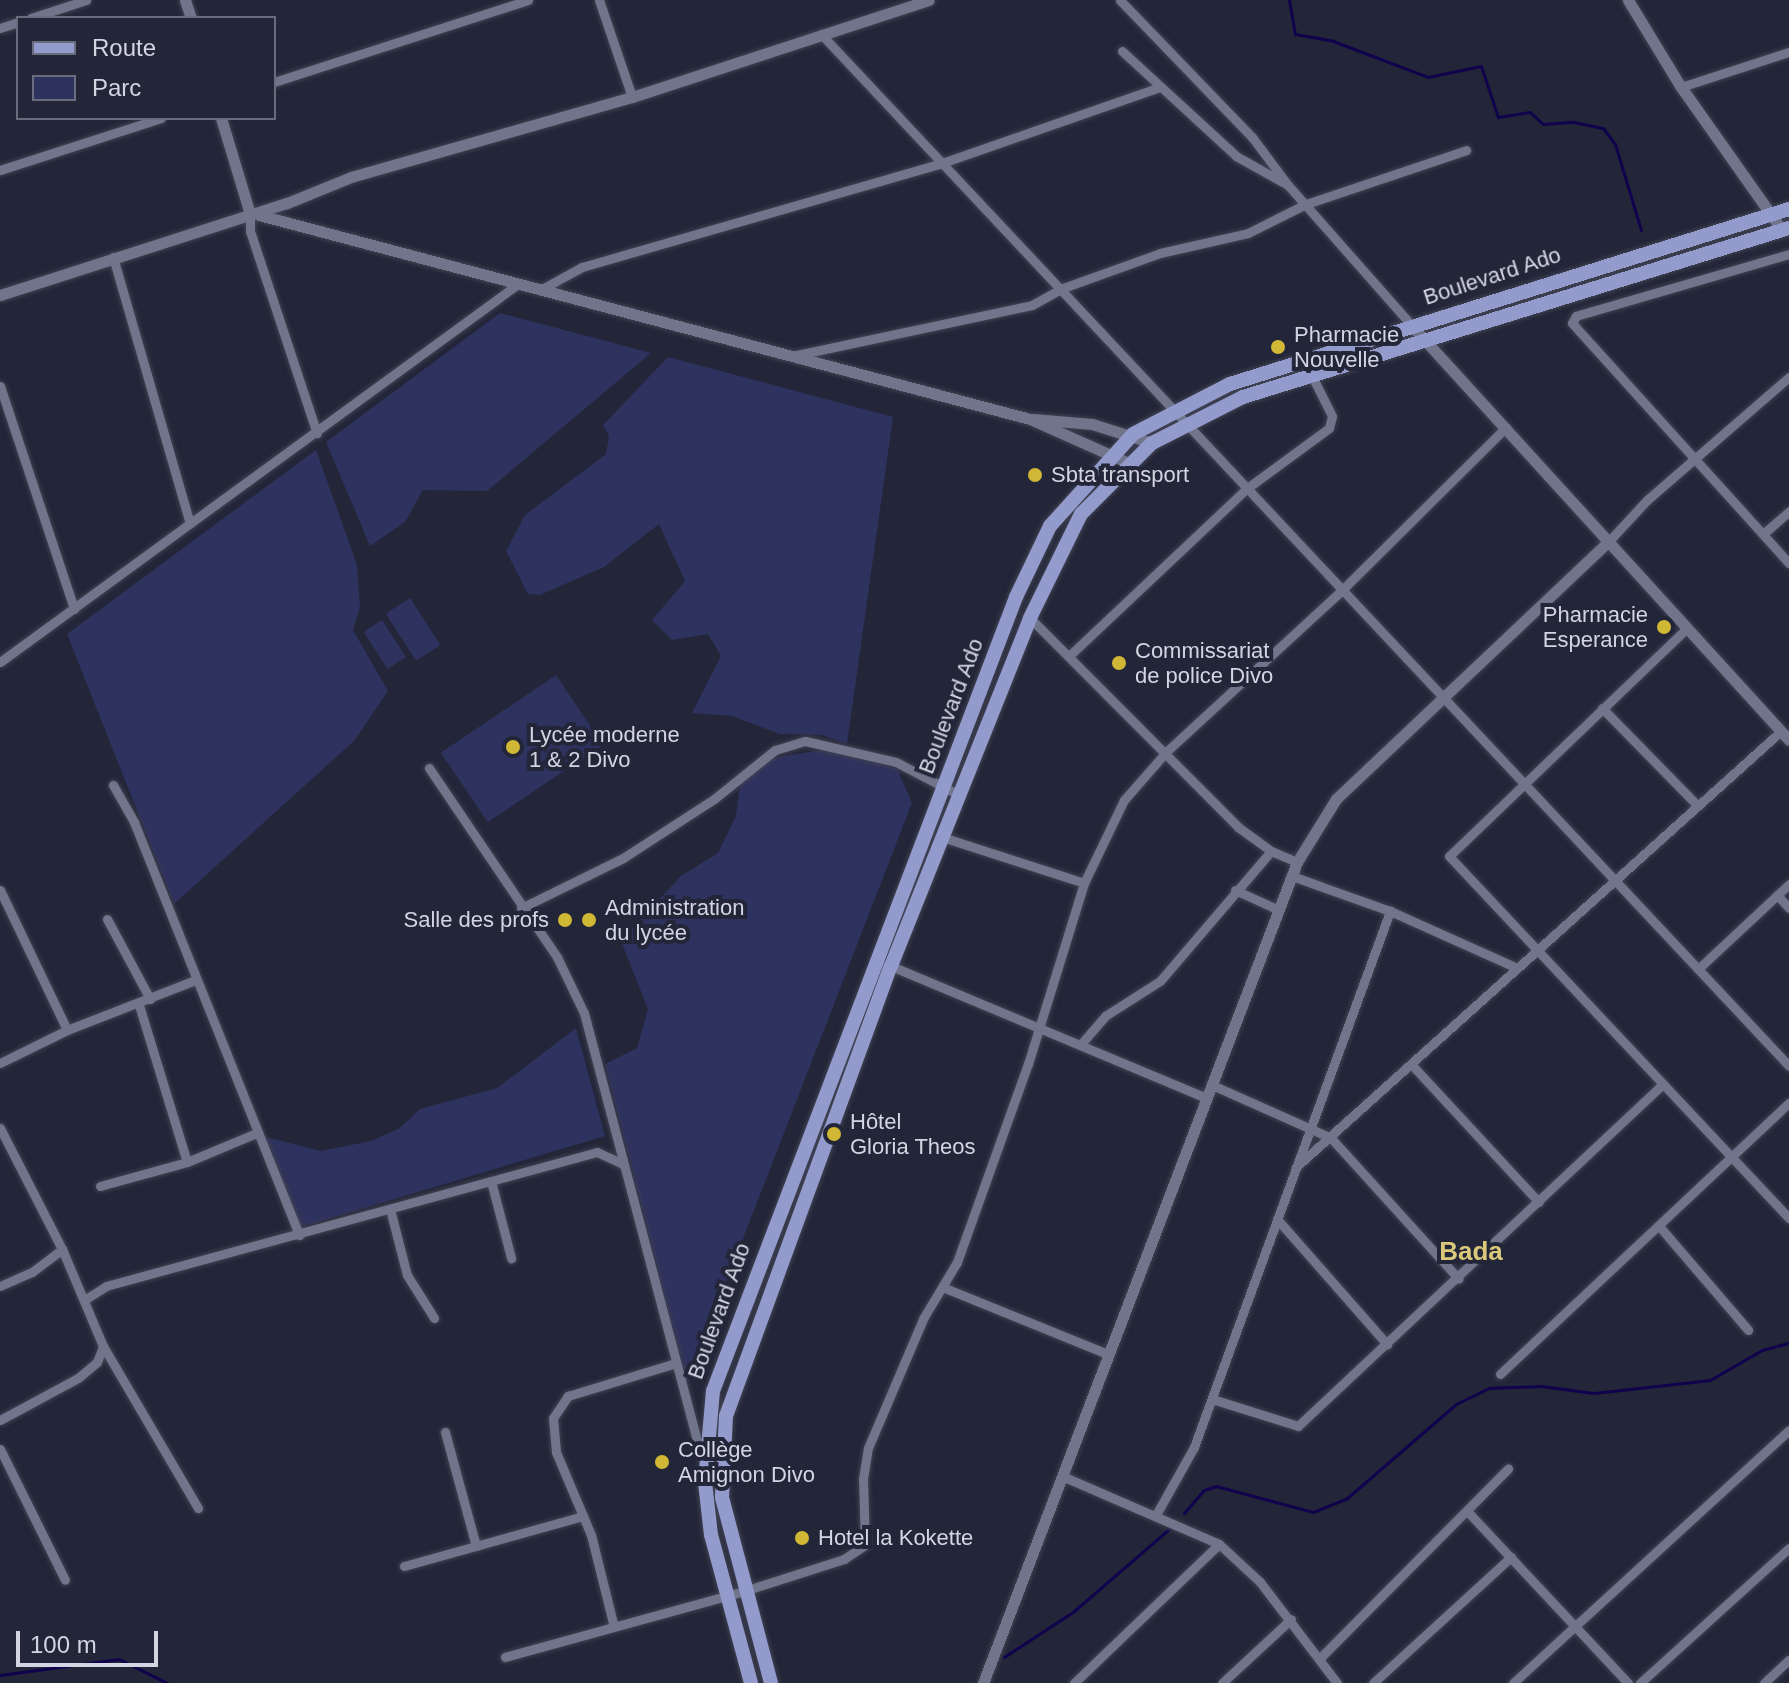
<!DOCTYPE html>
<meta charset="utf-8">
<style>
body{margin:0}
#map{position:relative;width:1789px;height:1683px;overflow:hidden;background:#232638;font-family:Arial,sans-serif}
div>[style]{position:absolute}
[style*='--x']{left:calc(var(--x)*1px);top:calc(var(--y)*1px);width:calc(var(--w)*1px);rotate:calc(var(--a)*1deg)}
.green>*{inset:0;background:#2e325e;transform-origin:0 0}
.stream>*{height:3px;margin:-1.5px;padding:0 1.5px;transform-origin:1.5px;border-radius:1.5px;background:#11024d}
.roads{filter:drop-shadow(0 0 2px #404252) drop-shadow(0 0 2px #404252)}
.minor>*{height:9px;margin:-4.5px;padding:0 4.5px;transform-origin:4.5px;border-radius:4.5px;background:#71758c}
.tertiary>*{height:11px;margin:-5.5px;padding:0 5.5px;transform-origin:5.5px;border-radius:5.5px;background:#71758c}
.primary>*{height:14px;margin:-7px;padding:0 7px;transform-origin:7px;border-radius:7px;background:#939bcd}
.dots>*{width:22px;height:22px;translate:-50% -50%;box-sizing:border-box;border:4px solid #232638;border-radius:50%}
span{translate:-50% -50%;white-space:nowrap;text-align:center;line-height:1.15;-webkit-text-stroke:8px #232638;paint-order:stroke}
.street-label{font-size:22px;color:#d3d5e2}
.poi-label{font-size:22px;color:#d3d5e2}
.left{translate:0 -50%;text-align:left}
.right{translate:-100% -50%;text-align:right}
.quarter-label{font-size:26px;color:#dac97b;font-weight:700}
.legend{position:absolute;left:16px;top:16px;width:260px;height:104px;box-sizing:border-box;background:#232638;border:2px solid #696c7c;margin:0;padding:10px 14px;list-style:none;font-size:24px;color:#d3d5e2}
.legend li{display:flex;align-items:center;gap:16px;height:40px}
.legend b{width:40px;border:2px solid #696c7c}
.scale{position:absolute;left:16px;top:1631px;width:142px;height:36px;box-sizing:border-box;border:4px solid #d3d5e2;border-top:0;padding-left:10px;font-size:24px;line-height:28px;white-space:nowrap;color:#d3d5e2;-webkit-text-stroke:6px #232638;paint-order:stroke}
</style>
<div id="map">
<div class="green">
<i style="clip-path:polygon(500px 313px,651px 353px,487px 491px,423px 490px,405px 522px,370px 546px,326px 442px)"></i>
<i style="clip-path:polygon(668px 357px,893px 417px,847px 744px,822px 735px,780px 734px,732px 716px,692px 713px,721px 656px,708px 634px,672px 640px,652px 620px,685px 581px,659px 524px,604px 567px,540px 595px,528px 594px,506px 551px,525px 515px,606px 454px,609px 436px,603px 425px)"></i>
<i style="clip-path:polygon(316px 450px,357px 565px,360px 607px,353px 630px,388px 691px,354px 741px,174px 904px,67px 634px)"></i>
<i style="left:410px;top:598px;width:56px;height:29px;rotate:57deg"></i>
<i style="left:382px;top:620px;width:44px;height:22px;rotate:57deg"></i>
<i style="left:556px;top:675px;width:84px;height:139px;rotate:56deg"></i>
<i style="clip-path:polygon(821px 750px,897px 768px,912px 803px,687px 1383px,605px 1064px,637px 1048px,648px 1009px,621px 941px,681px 876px,718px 853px,736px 816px,740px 784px,772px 758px)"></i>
<i style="clip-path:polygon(576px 1028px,605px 1136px,301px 1227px,266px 1137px,321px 1151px,371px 1141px,400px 1128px,420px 1109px,497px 1088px)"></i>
</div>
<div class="stream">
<i style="--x:1289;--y:0;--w:35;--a:80"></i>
<i style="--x:1295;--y:34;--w:39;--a:10"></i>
<i style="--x:1333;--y:41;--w:102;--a:20.8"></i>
<i style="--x:1428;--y:77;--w:54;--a:-11.7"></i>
<i style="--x:1481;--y:66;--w:54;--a:71.6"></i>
<i style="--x:1498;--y:117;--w:32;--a:-9"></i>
<i style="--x:1530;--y:112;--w:18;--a:43"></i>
<i style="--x:1543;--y:124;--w:31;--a:-4"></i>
<i style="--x:1574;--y:122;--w:30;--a:12"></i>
<i style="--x:1603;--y:128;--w:20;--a:53"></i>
<i style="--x:1615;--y:144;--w:90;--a:73.2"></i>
<i style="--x:1184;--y:1513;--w:30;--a:-49"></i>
<i style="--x:1204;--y:1490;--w:13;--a:-18"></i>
<i style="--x:1216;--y:1486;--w:100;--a:15"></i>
<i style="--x:1313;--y:1512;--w:35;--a:-22"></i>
<i style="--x:1346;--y:1499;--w:145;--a:-40.8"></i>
<i style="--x:1456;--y:1404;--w:37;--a:-26"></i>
<i style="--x:1489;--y:1388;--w:52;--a:-2.2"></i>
<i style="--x:1541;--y:1386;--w:53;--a:7.5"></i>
<i style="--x:1594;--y:1393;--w:117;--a:-6.4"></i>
<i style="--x:1710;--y:1380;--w:60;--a:-30"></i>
<i style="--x:1762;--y:1350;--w:28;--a:-15"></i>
<i style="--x:1004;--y:1657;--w:84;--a:-33.3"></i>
<i style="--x:1074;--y:1611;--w:125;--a:-40.8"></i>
<i style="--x:0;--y:1675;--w:120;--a:-7.7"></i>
<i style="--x:119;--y:1659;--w:54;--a:26.6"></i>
</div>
<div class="roads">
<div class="minor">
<i style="--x:599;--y:0;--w:102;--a:71.2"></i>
<i style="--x:1120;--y:0;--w:190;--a:46.1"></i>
<i style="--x:1252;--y:137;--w:59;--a:53.3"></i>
<i style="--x:1287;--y:184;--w:189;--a:48.6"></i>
<i style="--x:31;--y:18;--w:58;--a:-18.1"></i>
<i style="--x:0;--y:28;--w:19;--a:-18"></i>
<i style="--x:821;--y:34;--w:1415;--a:46.83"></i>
<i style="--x:1122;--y:51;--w:155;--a:42.6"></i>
<i style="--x:1236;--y:156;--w:57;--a:29.2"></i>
<i style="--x:274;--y:82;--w:267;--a:-17.9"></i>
<i style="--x:1681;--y:87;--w:114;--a:-18"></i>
<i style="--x:0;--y:170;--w:169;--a:-17.9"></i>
<i style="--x:250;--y:214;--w:17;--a:90"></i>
<i style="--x:250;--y:231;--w:213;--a:71.7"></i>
<i style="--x:1789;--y:254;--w:222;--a:163.8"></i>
<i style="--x:1576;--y:316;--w:8;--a:120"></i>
<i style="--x:1572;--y:323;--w:324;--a:47.9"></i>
<i style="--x:113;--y:257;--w:277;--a:73.9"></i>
<i style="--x:540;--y:290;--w:48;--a:-28.7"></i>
<i style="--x:582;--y:267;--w:372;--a:-16.1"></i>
<i style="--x:939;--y:164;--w:231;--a:-19.2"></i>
<i style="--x:792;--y:356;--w:245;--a:-12"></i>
<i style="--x:1032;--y:305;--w:35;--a:-29"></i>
<i style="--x:1063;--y:288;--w:103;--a:-19.8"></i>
<i style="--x:1160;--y:253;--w:90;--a:-12.8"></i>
<i style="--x:1248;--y:233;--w:65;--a:-26.6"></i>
<i style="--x:1306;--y:204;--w:169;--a:-18.6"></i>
<i style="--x:0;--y:386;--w:235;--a:71.6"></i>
<i style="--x:1763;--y:534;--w:35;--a:-41"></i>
<i style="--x:1609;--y:541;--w:56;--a:-47.2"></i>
<i style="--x:1647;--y:500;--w:188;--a:-40.9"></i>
<i style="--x:1030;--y:618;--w:295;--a:45.1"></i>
<i style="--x:1238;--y:827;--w:41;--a:36"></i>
<i style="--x:1686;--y:629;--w:328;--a:136.2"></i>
<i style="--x:1449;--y:856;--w:497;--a:46.8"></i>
<i style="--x:1069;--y:656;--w:243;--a:-43.3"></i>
<i style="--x:1246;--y:489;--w:103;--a:-36.3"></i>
<i style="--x:1329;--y:428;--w:12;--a:-76"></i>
<i style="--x:1332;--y:416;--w:45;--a:-116.6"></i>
<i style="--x:0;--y:662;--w:641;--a:-36.12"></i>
<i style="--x:1602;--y:708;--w:137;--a:45.6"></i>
<i style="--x:429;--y:768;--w:228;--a:55.9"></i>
<i style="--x:557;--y:957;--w:62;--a:64.3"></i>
<i style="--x:584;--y:1013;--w:446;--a:75.2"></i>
<i style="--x:698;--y:1444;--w:18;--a:63"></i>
<i style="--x:113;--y:785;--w:43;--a:60.4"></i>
<i style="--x:134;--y:822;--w:445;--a:68.2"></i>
<i style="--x:942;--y:837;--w:149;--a:17.9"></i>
<i style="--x:1292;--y:876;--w:104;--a:19.7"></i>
<i style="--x:1390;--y:911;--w:137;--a:24.1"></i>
<i style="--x:0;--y:890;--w:155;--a:64.4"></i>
<i style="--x:1235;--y:890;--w:48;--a:24.4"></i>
<i style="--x:1777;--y:895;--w:18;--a:47"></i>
<i style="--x:521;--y:908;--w:114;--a:-26.1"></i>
<i style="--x:623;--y:858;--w:108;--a:-33"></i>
<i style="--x:714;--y:799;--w:78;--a:-38.8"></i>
<i style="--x:775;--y:750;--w:31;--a:-17"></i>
<i style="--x:805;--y:741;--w:93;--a:13"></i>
<i style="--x:896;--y:762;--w:71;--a:27.6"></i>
<i style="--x:107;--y:919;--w:91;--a:61.7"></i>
<i style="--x:891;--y:966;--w:342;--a:22.7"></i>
<i style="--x:1698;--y:969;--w:125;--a:-43"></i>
<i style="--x:139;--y:1005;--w:164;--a:73"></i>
<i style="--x:1081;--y:1044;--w:37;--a:-49"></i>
<i style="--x:1105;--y:1016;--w:65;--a:-32.5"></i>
<i style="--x:1160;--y:981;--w:171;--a:-49.5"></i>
<i style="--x:1271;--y:851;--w:28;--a:23"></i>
<i style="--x:0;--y:1063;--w:75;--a:-26.2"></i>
<i style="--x:67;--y:1030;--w:137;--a:-21.3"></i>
<i style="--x:1411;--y:1064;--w:188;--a:47.2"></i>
<i style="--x:1212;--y:1085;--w:130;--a:24"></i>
<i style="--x:1331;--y:1138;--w:190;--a:47.8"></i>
<i style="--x:0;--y:1128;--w:136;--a:62.9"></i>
<i style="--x:62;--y:1249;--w:105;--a:67.1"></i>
<i style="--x:103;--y:1346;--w:188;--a:59.6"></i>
<i style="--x:1296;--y:1167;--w:652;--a:-41.95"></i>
<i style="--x:491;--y:1181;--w:80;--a:75.4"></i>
<i style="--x:100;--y:1186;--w:90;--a:-15.4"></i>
<i style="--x:187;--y:1162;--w:73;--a:-22.7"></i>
<i style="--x:390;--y:1209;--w:68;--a:75.6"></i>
<i style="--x:407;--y:1275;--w:51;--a:57.9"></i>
<i style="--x:1277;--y:1219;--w:167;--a:48.7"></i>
<i style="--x:1659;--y:1226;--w:137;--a:49.4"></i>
<i style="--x:0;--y:1286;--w:35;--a:-24"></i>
<i style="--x:32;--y:1272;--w:38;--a:-37"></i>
<i style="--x:945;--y:1288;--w:173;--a:22.1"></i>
<i style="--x:84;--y:1300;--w:26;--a:-32"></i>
<i style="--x:106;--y:1286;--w:509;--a:-15.26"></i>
<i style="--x:597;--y:1152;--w:29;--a:25"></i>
<i style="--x:1500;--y:1374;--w:396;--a:-43.2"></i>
<i style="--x:1212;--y:1399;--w:90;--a:17.4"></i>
<i style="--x:1298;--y:1426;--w:500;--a:-43.14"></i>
<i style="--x:0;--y:1420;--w:89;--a:-28.3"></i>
<i style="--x:78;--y:1378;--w:25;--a:-40"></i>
<i style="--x:97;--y:1362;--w:17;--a:-69"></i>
<i style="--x:445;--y:1432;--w:118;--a:74.8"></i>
<i style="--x:0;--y:1449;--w:146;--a:63.6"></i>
<i style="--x:1062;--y:1476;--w:171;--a:23.4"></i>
<i style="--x:1219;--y:1544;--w:56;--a:42.8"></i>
<i style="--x:1260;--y:1582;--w:127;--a:52.7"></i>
<i style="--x:1468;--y:1512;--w:234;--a:46.9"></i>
<i style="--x:1157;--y:1513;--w:76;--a:-60.7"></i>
<i style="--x:1194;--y:1447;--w:571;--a:-69.91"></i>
<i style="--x:404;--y:1566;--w:186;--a:-15.6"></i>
<i style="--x:614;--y:1627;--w:95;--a:-104"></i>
<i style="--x:591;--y:1535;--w:90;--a:-112.9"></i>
<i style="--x:556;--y:1452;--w:34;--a:-95"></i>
<i style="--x:553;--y:1418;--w:27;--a:-56"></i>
<i style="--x:568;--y:1396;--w:113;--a:-17"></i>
<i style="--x:505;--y:1657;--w:248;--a:-15.4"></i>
<i style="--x:744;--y:1591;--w:105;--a:-17.7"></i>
<i style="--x:844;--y:1559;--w:25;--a:-34"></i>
<i style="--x:865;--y:1545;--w:66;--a:-91.7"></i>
<i style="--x:863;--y:1479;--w:31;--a:-81"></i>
<i style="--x:868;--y:1448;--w:142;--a:-66.9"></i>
<i style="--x:924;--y:1317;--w:64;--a:-59"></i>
<i style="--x:957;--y:1262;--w:210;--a:-70.3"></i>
<i style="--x:1028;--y:1064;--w:189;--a:-72.8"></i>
<i style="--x:1084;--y:883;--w:92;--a:-64.3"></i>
<i style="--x:1124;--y:800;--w:64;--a:-48.8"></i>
<i style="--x:1166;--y:752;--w:239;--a:-42.6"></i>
<i style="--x:1342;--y:590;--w:231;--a:-44.8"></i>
<i style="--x:1320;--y:1658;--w:267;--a:-45.2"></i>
<i style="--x:1074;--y:1683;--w:201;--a:-43.8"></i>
<i style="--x:1222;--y:1683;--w:94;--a:-42.8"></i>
<i style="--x:1373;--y:1683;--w:187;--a:-42.4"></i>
<i style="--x:1513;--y:1683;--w:374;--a:-42.5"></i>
<i style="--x:1640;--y:1683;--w:201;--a:-42.2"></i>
<i style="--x:1764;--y:1683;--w:34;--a:-43"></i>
</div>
<div class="tertiary">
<i style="--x:185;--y:0;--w:19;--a:72"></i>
<i style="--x:1628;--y:0;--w:102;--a:58.7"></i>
<i style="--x:1681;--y:87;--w:175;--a:54.8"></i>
<i style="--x:221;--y:118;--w:100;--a:73.2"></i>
<i style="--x:259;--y:215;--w:798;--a:14.82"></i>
<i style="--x:1030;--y:419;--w:108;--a:24"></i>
<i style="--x:0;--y:295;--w:301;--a:-17.8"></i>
<i style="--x:287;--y:203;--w:69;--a:-22.1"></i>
<i style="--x:351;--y:177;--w:292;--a:-15.9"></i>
<i style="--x:632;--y:97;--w:312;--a:-18.1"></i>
<i style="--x:1412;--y:326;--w:560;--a:47.68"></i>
<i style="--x:1033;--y:419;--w:59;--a:4.8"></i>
<i style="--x:1092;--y:424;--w:63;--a:17.6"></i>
<i style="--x:983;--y:1683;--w:879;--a:-69.07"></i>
<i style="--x:1297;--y:862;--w:74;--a:-58.2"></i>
<i style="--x:1336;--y:799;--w:376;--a:-43.4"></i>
</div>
<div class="primary">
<i style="--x:751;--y:1683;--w:153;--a:-105.1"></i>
<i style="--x:711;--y:1535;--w:53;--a:-96.5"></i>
<i style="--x:705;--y:1482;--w:91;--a:-85"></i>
<i style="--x:713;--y:1391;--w:850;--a:-69.11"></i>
<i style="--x:1016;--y:597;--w:79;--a:-64.4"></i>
<i style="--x:1050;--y:526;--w:124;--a:-47.9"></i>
<i style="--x:1133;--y:434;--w:109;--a:-27.3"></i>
<i style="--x:1230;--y:384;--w:586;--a:-17.38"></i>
<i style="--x:771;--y:1683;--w:192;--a:-104.8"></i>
<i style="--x:722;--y:1497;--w:81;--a:-87.2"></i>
<i style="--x:726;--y:1416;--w:479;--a:-69.9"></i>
<i style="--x:891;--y:966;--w:375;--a:-68.2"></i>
<i style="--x:1030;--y:618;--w:116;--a:-63.9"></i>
<i style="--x:1081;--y:514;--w:100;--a:-45"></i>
<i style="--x:1152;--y:443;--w:102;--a:-26.8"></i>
<i style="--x:1243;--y:397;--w:572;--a:-17.2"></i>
</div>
</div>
<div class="dots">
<i style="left:1278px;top:347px;background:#d1b736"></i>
<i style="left:1035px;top:475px;background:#d1b736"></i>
<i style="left:1664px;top:627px;background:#d1b736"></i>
<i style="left:1119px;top:663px;background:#d1b736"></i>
<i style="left:513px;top:747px;background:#d1b736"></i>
<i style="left:565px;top:920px;background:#d1b736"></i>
<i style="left:589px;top:920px;background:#d1b736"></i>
<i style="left:834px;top:1134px;background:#d1b736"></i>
<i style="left:662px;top:1462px;background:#d1b736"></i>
<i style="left:802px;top:1538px;background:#d1b736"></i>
</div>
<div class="street-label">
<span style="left:1492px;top:276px;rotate:-18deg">Boulevard Ado</span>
<span style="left:951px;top:706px;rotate:-69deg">Boulevard Ado</span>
<span style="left:719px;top:1311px;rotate:-70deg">Boulevard Ado</span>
</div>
<div class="poi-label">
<span class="left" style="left:1294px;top:347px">Pharmacie<br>Nouvelle</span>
<span class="left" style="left:1051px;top:475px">Sbta transport</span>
<span class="right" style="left:1648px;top:627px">Pharmacie<br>Esperance</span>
<span class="left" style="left:1135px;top:663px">Commissariat<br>de police Divo</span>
<span class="left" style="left:529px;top:747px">Lycée moderne<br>1 &amp; 2 Divo</span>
<span class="left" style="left:605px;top:920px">Administration<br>du lycée</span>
<span class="right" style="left:549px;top:920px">Salle des profs</span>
<span class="left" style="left:850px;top:1134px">Hôtel<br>Gloria Theos</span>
<span class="left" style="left:678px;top:1462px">Collège<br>Amignon Divo</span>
<span class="left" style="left:818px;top:1538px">Hotel la Kokette</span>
</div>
<div class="quarter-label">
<span style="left:1471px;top:1252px">Bada</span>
</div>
<ul class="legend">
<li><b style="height:10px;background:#939bcd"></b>Route</li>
<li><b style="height:22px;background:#2e325e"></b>Parc</li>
</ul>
<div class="scale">100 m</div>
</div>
